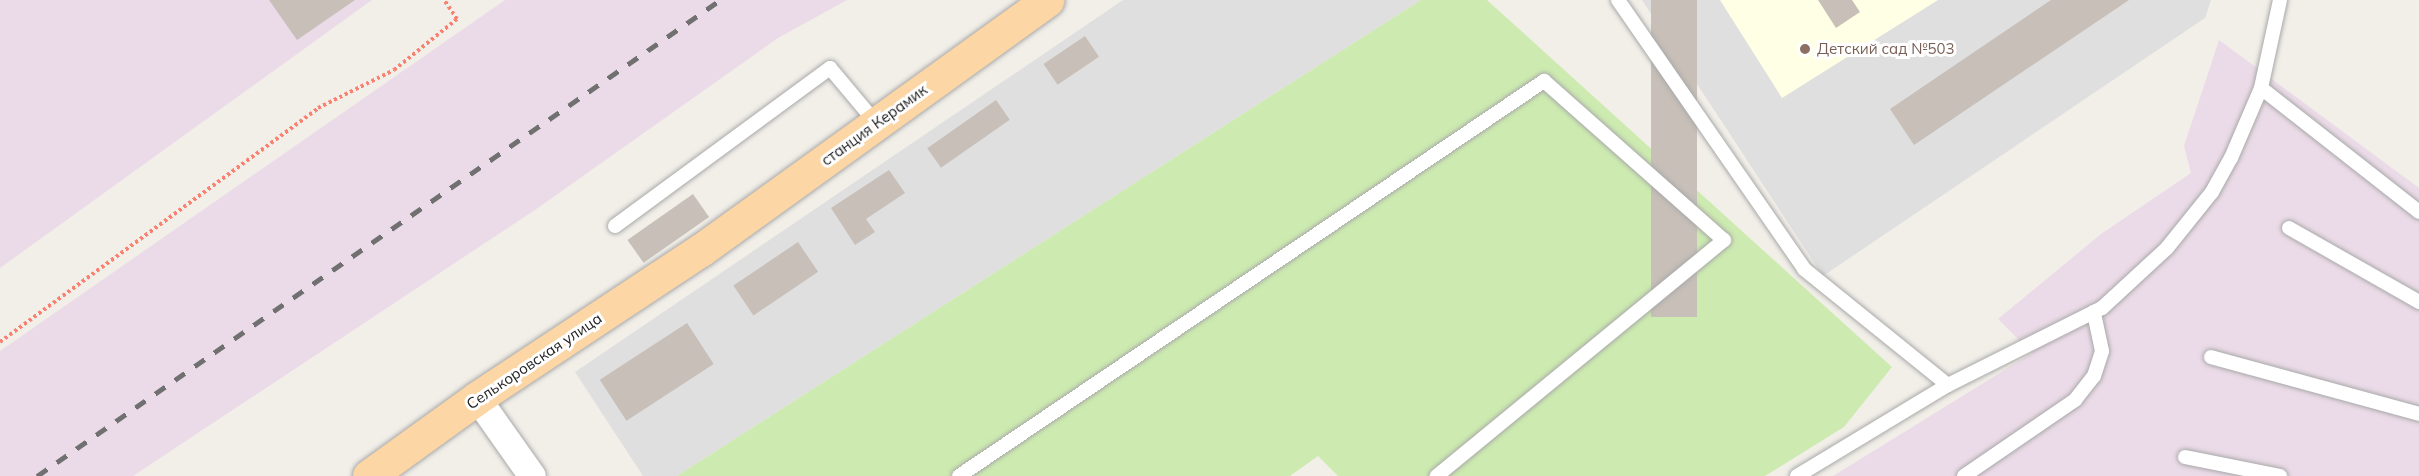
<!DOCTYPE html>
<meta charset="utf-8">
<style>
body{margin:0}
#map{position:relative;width:2419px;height:476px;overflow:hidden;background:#f2efe9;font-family:Mulish,sans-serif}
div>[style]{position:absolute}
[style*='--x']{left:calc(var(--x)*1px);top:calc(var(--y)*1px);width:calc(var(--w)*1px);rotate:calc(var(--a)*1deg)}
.residential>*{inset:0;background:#e0dfdf}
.industrial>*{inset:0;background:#ebdbe8}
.education>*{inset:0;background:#ffffe5}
.grass>*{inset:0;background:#cdebb0}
.building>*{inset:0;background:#c7bfb8;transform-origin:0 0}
.path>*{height:4px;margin-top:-2px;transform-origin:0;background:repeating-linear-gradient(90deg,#fa8072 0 3px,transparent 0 6px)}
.roads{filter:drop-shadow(0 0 2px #a9a9a9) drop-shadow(0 0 2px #a9a9a9)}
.service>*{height:14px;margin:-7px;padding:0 7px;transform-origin:7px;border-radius:7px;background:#fff}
.minor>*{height:27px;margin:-13.5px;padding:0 13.5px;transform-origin:13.5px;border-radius:13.5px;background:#fff}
.primary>*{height:33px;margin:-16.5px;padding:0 16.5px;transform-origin:16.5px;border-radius:16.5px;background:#fcd6a4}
.rail>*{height:4.5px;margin-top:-2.25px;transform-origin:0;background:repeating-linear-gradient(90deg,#707070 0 12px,transparent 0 24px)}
.dots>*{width:16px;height:16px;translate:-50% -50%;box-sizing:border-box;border:3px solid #fff;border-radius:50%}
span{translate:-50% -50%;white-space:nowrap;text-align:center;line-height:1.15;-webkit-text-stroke:6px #fff;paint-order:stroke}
.education-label{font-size:15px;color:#785e54}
.left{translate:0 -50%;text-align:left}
.street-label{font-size:15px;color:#222}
</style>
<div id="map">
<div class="residential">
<i style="clip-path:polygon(1123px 0,1421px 0,677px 476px,643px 476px,575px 372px)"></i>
<i style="clip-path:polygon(1642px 0,2211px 0,2205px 18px,1823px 276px)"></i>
</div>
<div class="industrial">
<i style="clip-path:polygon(0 0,372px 0,0 268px)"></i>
<i style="clip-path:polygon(505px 0,847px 0,778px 38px,535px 210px,133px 476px,0 476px,0 351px)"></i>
<i style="clip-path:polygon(2219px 40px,2419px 188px,2419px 476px,1833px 476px,2032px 353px,1998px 319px,2101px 234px,2191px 173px,2184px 146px)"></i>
</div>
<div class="education">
<i style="clip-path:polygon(1720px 0,1938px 0,1782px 98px)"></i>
</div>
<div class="grass">
<i style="clip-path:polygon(1421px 0,1487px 0,1892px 367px,1844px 427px,1765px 476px,1338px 476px,1318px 456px,1290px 476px,677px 476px)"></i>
</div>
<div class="building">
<i style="clip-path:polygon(269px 0,355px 0,297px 40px)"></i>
<i style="left:1651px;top:0;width:46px;height:317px"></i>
<i style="clip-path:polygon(1818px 0,1852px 0,1860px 12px,1836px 28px)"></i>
<i style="clip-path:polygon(2051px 0,2129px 0,1914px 145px,1890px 109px)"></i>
<i style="left:1085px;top:36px;width:25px;height:50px;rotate:56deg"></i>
<i style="left:996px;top:100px;width:24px;height:84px;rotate:55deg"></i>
<i style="clip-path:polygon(889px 170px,905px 193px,866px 219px,875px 232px,855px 245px,831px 208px)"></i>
<i style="left:693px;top:194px;width:28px;height:80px;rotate:55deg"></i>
<i style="left:798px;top:242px;width:36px;height:78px;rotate:56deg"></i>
<i style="left:687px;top:323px;width:49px;height:104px;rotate:57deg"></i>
</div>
<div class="path">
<i style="--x:0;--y:342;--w:395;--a:-36.3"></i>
<i style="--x:318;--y:108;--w:85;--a:-26.6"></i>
<i style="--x:394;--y:70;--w:81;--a:-39"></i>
<i style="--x:457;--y:19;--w:23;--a:-124"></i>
</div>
<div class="roads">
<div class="service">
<i style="--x:1618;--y:0;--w:327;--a:55.3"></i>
<i style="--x:1804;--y:269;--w:185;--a:38.9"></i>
<i style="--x:2261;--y:88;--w:201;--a:38.1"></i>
<i style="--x:615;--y:226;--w:267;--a:-36.3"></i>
<i style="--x:830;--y:68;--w:73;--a:50"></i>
<i style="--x:2289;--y:228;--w:150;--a:29.6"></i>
<i style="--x:2211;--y:357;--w:216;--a:15.3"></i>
<i style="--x:2185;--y:457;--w:97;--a:11.3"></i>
<i style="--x:959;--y:476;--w:706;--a:-34.03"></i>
<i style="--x:1544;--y:81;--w:240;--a:41.5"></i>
<i style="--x:1724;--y:240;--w:372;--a:140.6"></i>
<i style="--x:1797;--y:476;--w:176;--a:-31.1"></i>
<i style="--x:1948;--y:385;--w:172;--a:-26.6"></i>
<i style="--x:2102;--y:308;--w:88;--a:-42.7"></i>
<i style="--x:2167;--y:248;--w:72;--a:-51.2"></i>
<i style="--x:2212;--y:192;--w:39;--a:-61"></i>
<i style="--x:2231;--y:158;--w:76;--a:-66.8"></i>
<i style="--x:2261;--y:88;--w:90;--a:-77.8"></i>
<i style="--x:1964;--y:476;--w:135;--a:-34.4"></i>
<i style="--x:2075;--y:400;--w:31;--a:-52"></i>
<i style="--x:2094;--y:376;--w:26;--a:-72"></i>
<i style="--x:2102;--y:351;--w:40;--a:-102"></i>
</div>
<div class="minor">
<i style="--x:477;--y:398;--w:95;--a:54.8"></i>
</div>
<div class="primary">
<i style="--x:369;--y:476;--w:133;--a:-35.8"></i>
<i style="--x:477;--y:398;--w:268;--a:-33.5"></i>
<i style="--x:701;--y:250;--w:427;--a:-35.8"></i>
</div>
</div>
<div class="rail">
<i style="--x:37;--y:476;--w:833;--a:-34.87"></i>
</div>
<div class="dots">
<i style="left:1805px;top:49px;background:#8d6e63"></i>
</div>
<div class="education-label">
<span class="left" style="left:1817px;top:49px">Детский сад №503</span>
</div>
<div class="street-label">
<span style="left:874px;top:125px;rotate:-36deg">станция Керамик</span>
<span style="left:534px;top:361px;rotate:-34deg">Селькоровская улица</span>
</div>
</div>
